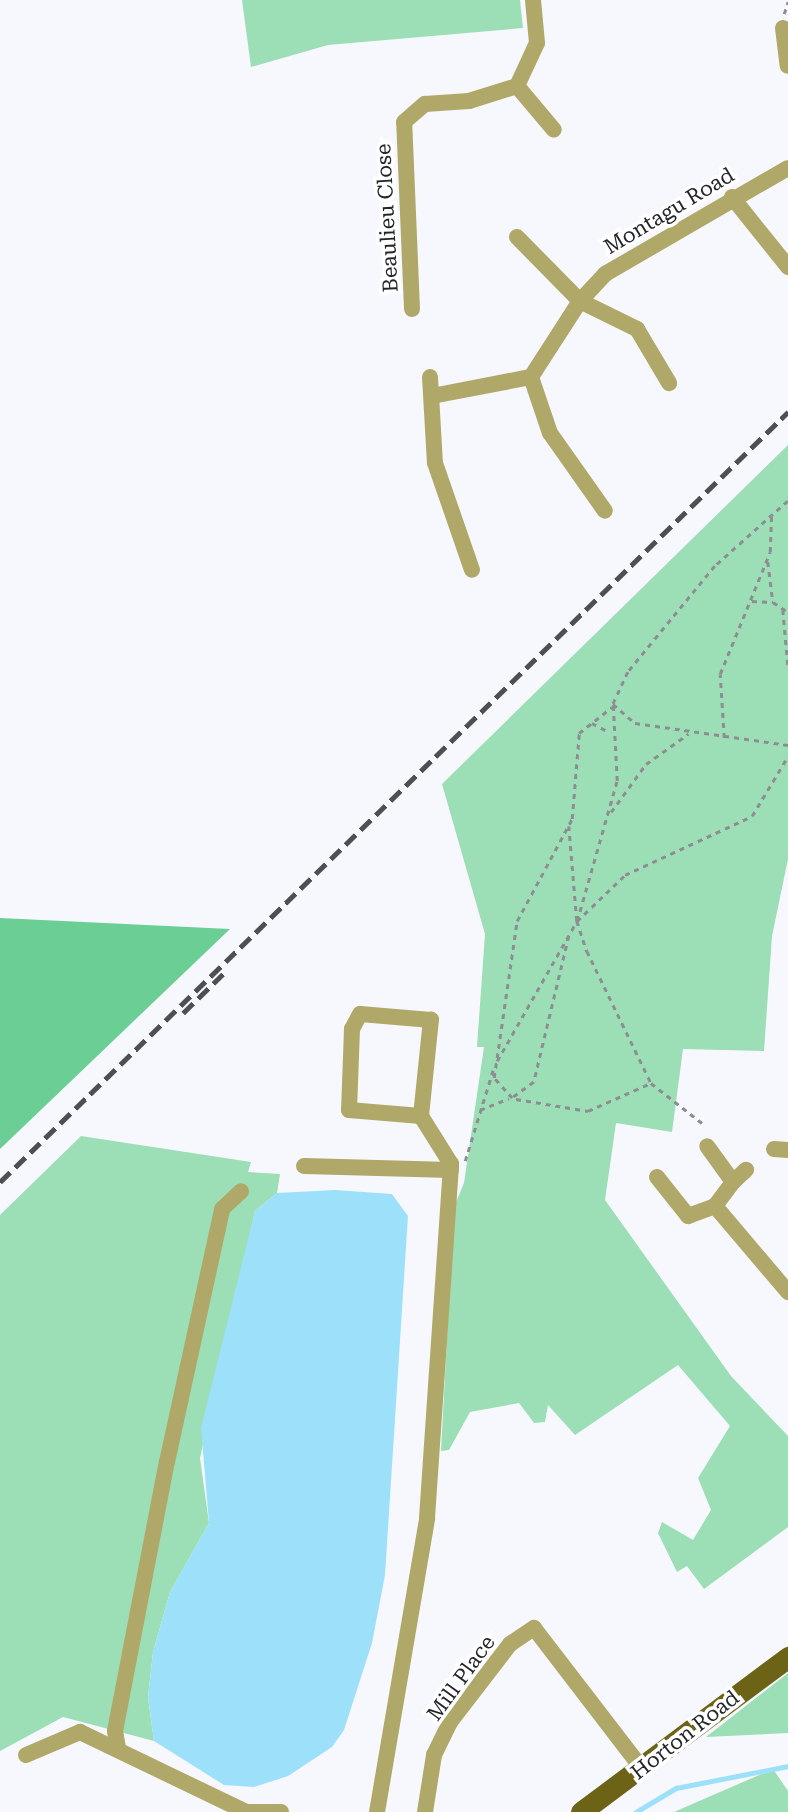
<!DOCTYPE html>
<style>
body{margin:0}
#map{position:relative;width:788px;height:1812px;overflow:hidden;background:#f7f8fe;font-family:"Roboto Serif",serif}
div>[style]{position:absolute}
[style*='--x']{left:calc(var(--x)*1px);top:calc(var(--y)*1px);width:calc(var(--w)*1px);rotate:calc(var(--a)*1deg)}
.green>*{inset:0;background:#9cdeb5}
.forest>*{inset:0;background:#6bce95}
.water>*{inset:0;background:#9de0f9}
.stream>*{height:4.5px;margin:-2.25px;padding:0 2.25px;transform-origin:2.25px;border-radius:2.25px;background:#9de0f9}
.path>*{height:2.5px;margin-top:-1.25px;transform-origin:0;background:repeating-linear-gradient(90deg,#8d8e93 0 5px,transparent 0 10px)}
.minor>*{height:16px;margin:-8px;padding:0 8px;transform-origin:8px;border-radius:8px;background:#b0a869}
.major>*{height:21px;margin:-10.5px;padding:0 10.5px;transform-origin:10.5px;border-radius:10.5px;background:#6d6316}
.rail>*{height:4.5px;margin-top:-2.25px;transform-origin:0;background:repeating-linear-gradient(90deg,#4e4f54 0 14px,transparent 0 21px)}
span{translate:-50% -50%;white-space:nowrap;text-align:center;line-height:1.15;-webkit-text-stroke:7px #fff;paint-order:stroke}
.street-label{font-size:21px;color:#242529}
</style>
<div id="map">
<div class="green">
<i style="clip-path:polygon(242px 0,520px 0,523px 28px,328px 45px,251px 67px)"></i>
<i style="clip-path:polygon(788px 445px,788px 859px,772px 936px,764px 1051px,683px 1049px,672px 1132px,616px 1123px,605px 1200px,731px 1376px,788px 1436px,788px 1527px,704px 1589px,687px 1566px,677px 1572px,658px 1533px,662px 1522px,693px 1540px,711px 1510px,698px 1478px,730px 1426px,678px 1365px,575px 1435px,548px 1405px,545px 1422px,534px 1423px,519px 1403px,470px 1412px,449px 1450px,441px 1451px,454px 1207px,464px 1183px,484px 1047px,477px 1047px,485px 934px,442px 784px)"></i>
<i style="clip-path:polygon(81px 1136px,251px 1162px,248px 1172px,280px 1174px,277px 1193px,255px 1211px,200px 1458px,209px 1523px,170px 1592px,153px 1652px,148px 1697px,154px 1741px,63px 1717px,0 1751px,0 1215px)"></i>
<i style="clip-path:polygon(788px 1673px,788px 1733px,706px 1737px)"></i>
<i style="clip-path:polygon(773px 1769px,788px 1791px,788px 1812px,674px 1812px)"></i>
</div>
<div class="forest">
<i style="clip-path:polygon(0 918px,230px 929px,0 1149px)"></i>
</div>
<div class="water">
<i style="clip-path:polygon(335px 1190px,392px 1194px,408px 1216px,385px 1575px,372px 1643px,344px 1730px,332px 1747px,288px 1776px,254px 1787px,224px 1785px,154px 1741px,148px 1697px,153px 1652px,170px 1592px,209px 1523px,201px 1428px,255px 1211px,277px 1193px)"></i>
</div>
<div class="stream">
<i style="--x:636;--y:1812;--w:47;--a:-31"></i>
<i style="--x:676;--y:1788;--w:114;--a:-11.1"></i>
</div>
<div class="path">
<i style="--x:784;--y:14;--w:13;--a:-72"></i>
<i style="--x:788;--y:501;--w:98;--a:138.3"></i>
<i style="--x:715;--y:566;--w:137;--a:129.4"></i>
<i style="--x:628;--y:672;--w:35;--a:115"></i>
<i style="--x:613;--y:704;--w:29;--a:41"></i>
<i style="--x:635;--y:723;--w:155;--a:8.2"></i>
<i style="--x:768;--y:562;--w:40;--a:82.9"></i>
<i style="--x:752;--y:601;--w:21;--a:3"></i>
<i style="--x:773;--y:602;--w:18;--a:34"></i>
<i style="--x:783;--y:610;--w:55;--a:84.8"></i>
<i style="--x:592;--y:723;--w:19;--a:28"></i>
<i style="--x:724;--y:738;--w:64;--a:-93.6"></i>
<i style="--x:720;--y:674;--w:132;--a:-67.7"></i>
<i style="--x:770;--y:552;--w:36;--a:-88"></i>
<i style="--x:611;--y:812;--w:59;--a:-53.9"></i>
<i style="--x:646;--y:764;--w:52;--a:-35.5"></i>
<i style="--x:569;--y:826;--w:95;--a:85.2"></i>
<i style="--x:577;--y:921;--w:32;--a:72"></i>
<i style="--x:587;--y:951;--w:147;--a:64.1"></i>
<i style="--x:651;--y:1083;--w:65;--a:38.1"></i>
<i style="--x:577;--y:921;--w:66;--a:-43.8"></i>
<i style="--x:625;--y:875;--w:140;--a:-24.9"></i>
<i style="--x:752;--y:816;--w:70;--a:-59"></i>
<i style="--x:569;--y:936;--w:150;--a:103.5"></i>
<i style="--x:534;--y:1082;--w:27;--a:144"></i>
<i style="--x:512;--y:1098;--w:27;--a:-132"></i>
<i style="--x:494;--y:1078;--w:159;--a:-81.7"></i>
<i style="--x:517;--y:921;--w:116;--a:-61.7"></i>
<i style="--x:572;--y:819;--w:86;--a:-85.3"></i>
<i style="--x:579;--y:733;--w:42;--a:-38.2"></i>
<i style="--x:497;--y:1061;--w:161;--a:-60.3"></i>
<i style="--x:577;--y:921;--w:146;--a:-74.1"></i>
<i style="--x:617;--y:781;--w:77;--a:-93"></i>
<i style="--x:516;--y:1099;--w:73;--a:9.5"></i>
<i style="--x:588;--y:1111;--w:69;--a:-24"></i>
<i style="--x:480;--y:1110;--w:31;--a:-22"></i>
<i style="--x:465;--y:1161;--w:95;--a:-72.9"></i>
</div>
<div class="minor">
<i style="--x:783;--y:28;--w:38;--a:83"></i>
<i style="--x:517;--y:86;--w:57;--a:49.9"></i>
<i style="--x:732;--y:197;--w:90;--a:51.3"></i>
<i style="--x:517;--y:237;--w:90;--a:45.5"></i>
<i style="--x:580;--y:301;--w:64;--a:26.2"></i>
<i style="--x:637;--y:329;--w:63;--a:59.3"></i>
<i style="--x:412;--y:309;--w:187;--a:-92.4"></i>
<i style="--x:404;--y:122;--w:28;--a:-41"></i>
<i style="--x:425;--y:104;--w:44;--a:-3.9"></i>
<i style="--x:469;--y:101;--w:50;--a:-17.4"></i>
<i style="--x:517;--y:86;--w:47;--a:-65.1"></i>
<i style="--x:537;--y:43;--w:43;--a:-95.3"></i>
<i style="--x:430;--y:377;--w:86;--a:86.7"></i>
<i style="--x:435;--y:463;--w:113;--a:70.9"></i>
<i style="--x:531;--y:377;--w:59;--a:71.3"></i>
<i style="--x:550;--y:433;--w:95;--a:54.8"></i>
<i style="--x:432;--y:396;--w:101;--a:-10.9"></i>
<i style="--x:531;--y:377;--w:90;--a:-57.2"></i>
<i style="--x:580;--y:301;--w:37;--a:-47"></i>
<i style="--x:605;--y:274;--w:211;--a:-30.1"></i>
<i style="--x:774;--y:1149;--w:14;--a:4"></i>
<i style="--x:304;--y:1166;--w:147;--a:1.6"></i>
<i style="--x:657;--y:1177;--w:50;--a:51.5"></i>
<i style="--x:688;--y:1216;--w:29;--a:-20"></i>
<i style="--x:715;--y:1206;--w:30;--a:-53"></i>
<i style="--x:733;--y:1182;--w:44;--a:-125.8"></i>
<i style="--x:733;--y:1182;--w:18;--a:-43"></i>
<i style="--x:715;--y:1206;--w:113;--a:49.7"></i>
<i style="--x:118;--y:1748;--w:17;--a:-100"></i>
<i style="--x:115;--y:1731;--w:274;--a:-79.1"></i>
<i style="--x:167;--y:1462;--w:259;--a:-77.7"></i>
<i style="--x:222;--y:1209;--w:26;--a:-43"></i>
<i style="--x:26;--y:1755;--w:59;--a:-23.1"></i>
<i style="--x:80;--y:1732;--w:184;--a:25.7"></i>
<i style="--x:250;--y:1812;--w:31;--a:0"></i>
<i style="--x:377;--y:1812;--w:298;--a:-80.3"></i>
<i style="--x:427;--y:1518;--w:355;--a:-86.1"></i>
<i style="--x:451;--y:1164;--w:57;--a:-122"></i>
<i style="--x:421;--y:1116;--w:97;--a:-84.1"></i>
<i style="--x:431;--y:1020;--w:71;--a:-175.2"></i>
<i style="--x:360;--y:1014;--w:17;--a:118"></i>
<i style="--x:352;--y:1029;--w:81;--a:92.1"></i>
<i style="--x:349;--y:1110;--w:72;--a:4.8"></i>
<i style="--x:425;--y:1812;--w:58;--a:-81"></i>
<i style="--x:434;--y:1755;--w:37;--a:-64"></i>
<i style="--x:450;--y:1722;--w:98;--a:-52.4"></i>
<i style="--x:510;--y:1644;--w:29;--a:-34"></i>
<i style="--x:534;--y:1628;--w:178;--a:52.5"></i>
</div>
<div class="major">
<i style="--x:581;--y:1812;--w:259;--a:-36.8"></i>
</div>
<div class="rail">
<i style="--x:183;--y:1013;--w:56;--a:-44.3"></i>
<i style="--x:0;--y:1182;--w:1102;--a:-44.34"></i>
</div>
<div class="street-label">
<span style="left:669px;top:211px;rotate:-31deg">Montagu Road</span>
<span style="left:387px;top:218px;rotate:-93deg">Beaulieu Close</span>
<span style="left:461px;top:1678px;rotate:-54deg">Mill Place</span>
<span style="left:685px;top:1735px;rotate:-38deg">Horton Road</span>
</div>
</div>
